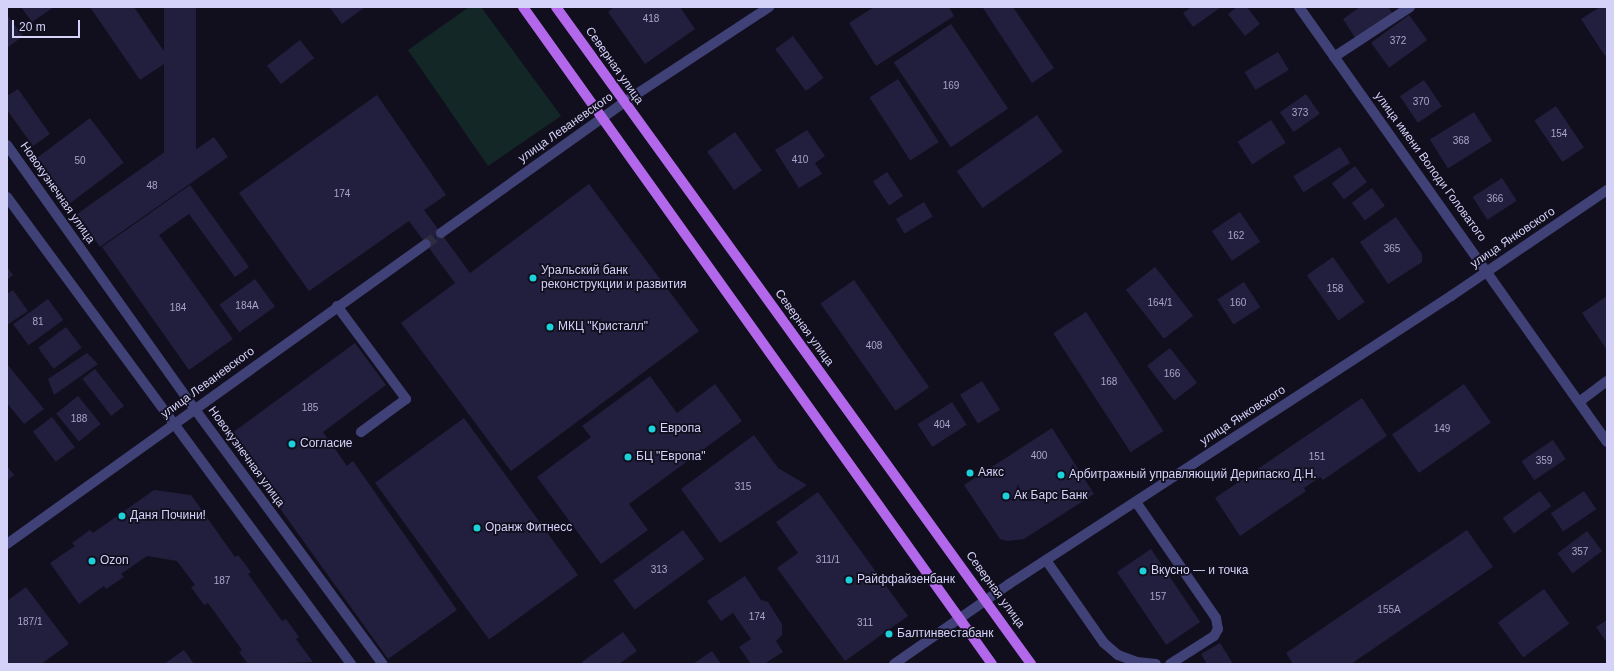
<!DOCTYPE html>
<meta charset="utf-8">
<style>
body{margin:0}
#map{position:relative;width:1614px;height:671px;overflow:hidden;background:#110f1e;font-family:Arial,sans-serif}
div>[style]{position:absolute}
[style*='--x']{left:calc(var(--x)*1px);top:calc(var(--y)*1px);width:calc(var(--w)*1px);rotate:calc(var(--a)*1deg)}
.green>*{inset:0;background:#132726}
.building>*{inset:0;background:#221e3d;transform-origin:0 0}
.minor-tunnel>*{height:10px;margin-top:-5px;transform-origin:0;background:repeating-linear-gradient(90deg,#2e2c3f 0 10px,transparent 0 15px)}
.minor>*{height:10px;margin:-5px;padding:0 5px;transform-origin:5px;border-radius:5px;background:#404177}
.major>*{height:10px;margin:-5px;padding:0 5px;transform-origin:5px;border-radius:5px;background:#b368eb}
.dots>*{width:11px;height:11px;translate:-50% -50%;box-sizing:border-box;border:2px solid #110f1e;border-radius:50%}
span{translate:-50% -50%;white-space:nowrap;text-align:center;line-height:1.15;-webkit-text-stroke:3.5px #110f1e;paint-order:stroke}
.number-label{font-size:10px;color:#a8a5ca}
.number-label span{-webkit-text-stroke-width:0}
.street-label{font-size:12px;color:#d5d2f9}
.poi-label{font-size:12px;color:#d5d2f9}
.left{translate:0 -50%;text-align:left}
.frame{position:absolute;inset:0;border:8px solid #d5d2f9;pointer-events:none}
.scale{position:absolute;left:12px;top:20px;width:68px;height:18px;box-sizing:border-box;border:2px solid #d5d2f9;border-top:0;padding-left:5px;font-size:12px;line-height:14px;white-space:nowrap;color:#d5d2f9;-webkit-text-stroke:3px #110f1e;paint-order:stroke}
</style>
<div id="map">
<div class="green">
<i style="clip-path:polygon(469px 7px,481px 7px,561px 116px,488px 166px,408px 50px)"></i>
</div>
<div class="building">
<i style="clip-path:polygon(21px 7px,54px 7px,32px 22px)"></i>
<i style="clip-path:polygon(90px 7px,134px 7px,170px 60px,140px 80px)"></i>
<i style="left:164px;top:7px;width:32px;height:155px"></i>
<i style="clip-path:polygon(332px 7px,365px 7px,342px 24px,330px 8px)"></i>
<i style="clip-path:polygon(614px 7px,680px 7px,695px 29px,645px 64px,608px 12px)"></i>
<i style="clip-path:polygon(874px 7px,949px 7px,954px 16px,876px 66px,849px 23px)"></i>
<i style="clip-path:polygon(1013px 7px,1054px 68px,1032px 83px,983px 8px)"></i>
<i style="clip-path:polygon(1191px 7px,1221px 7px,1193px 27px,1183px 13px)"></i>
<i style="clip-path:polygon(1237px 7px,1247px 7px,1260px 24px,1245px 36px,1228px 14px)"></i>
<i style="clip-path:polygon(1360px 7px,1388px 7px,1393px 14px,1356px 39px,1343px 19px)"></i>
<i style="clip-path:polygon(1600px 7px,1607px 7px,1607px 55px,1605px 56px,1581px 19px)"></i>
<i style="clip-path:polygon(7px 15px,23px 36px,7px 48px)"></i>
<i style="left:1409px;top:15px;width:31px;height:47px;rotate:54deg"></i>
<i style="left:951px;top:24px;width:102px;height:69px;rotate:56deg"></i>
<i style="left:793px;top:36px;width:52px;height:22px;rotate:54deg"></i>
<i style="left:300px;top:40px;width:23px;height:42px;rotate:52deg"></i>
<i style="left:1278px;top:52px;width:21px;height:39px;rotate:59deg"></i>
<i style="left:898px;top:79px;width:75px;height:34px;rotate:57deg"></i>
<i style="left:1424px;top:80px;width:32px;height:29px;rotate:56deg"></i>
<i style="clip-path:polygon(18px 89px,50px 134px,33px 146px,7px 110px,7px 96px)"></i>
<i style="left:1306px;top:94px;width:24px;height:32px;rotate:55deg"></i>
<i style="clip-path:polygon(377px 95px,446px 195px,424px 210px,470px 273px,589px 184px,699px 331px,511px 471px,401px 323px,455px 283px,409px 221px,309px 291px,239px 193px)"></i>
<i style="left:1556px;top:106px;width:50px;height:26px;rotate:56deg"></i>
<i style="left:1474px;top:112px;width:34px;height:52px;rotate:58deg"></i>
<i style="left:1037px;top:115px;width:45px;height:98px;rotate:55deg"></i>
<i style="left:90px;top:118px;width:56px;height:68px;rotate:53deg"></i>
<i style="left:1271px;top:120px;width:27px;height:40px;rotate:57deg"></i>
<i style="clip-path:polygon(807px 130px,825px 156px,815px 163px,822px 174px,799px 188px,775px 150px)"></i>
<i style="left:735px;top:132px;width:47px;height:34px;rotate:55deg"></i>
<i style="clip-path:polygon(214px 137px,228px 157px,100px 247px,77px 214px,176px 144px,185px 157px)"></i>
<i style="left:1340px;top:147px;width:19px;height:55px;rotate:58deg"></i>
<i style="left:1355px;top:166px;width:20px;height:29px;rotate:53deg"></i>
<i style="left:887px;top:172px;width:29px;height:17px;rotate:56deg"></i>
<i style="left:1502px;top:178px;width:27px;height:35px;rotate:57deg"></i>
<i style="clip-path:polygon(190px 185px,249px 267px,235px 277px,189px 214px,159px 235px,233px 339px,189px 370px,102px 247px)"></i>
<i style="left:1372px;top:188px;width:22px;height:25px;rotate:54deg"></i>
<i style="left:924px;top:202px;width:17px;height:33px;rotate:59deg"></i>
<i style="left:1240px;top:212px;width:36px;height:34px;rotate:56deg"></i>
<i style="clip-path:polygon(1396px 217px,1422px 254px,1422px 262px,1388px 284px,1360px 242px)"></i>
<i style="left:1333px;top:257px;width:55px;height:32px;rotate:55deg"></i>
<i style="clip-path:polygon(7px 267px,13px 275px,7px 280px)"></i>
<i style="left:1155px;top:267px;width:62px;height:37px;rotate:52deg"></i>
<i style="left:255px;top:279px;width:34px;height:44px;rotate:54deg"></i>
<i style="left:854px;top:280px;width:131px;height:41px;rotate:55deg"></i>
<i style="left:1244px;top:282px;width:30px;height:32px;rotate:57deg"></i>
<i style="clip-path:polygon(13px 290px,28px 311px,7px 325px,7px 294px)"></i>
<i style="clip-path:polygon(1607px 296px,1607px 350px,1582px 313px)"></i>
<i style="left:48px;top:299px;width:26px;height:43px;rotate:54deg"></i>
<i style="left:1086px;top:312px;width:142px;height:39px;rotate:57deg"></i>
<i style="left:66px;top:327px;width:26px;height:35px;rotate:53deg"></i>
<i style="clip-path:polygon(355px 343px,386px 385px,323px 432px,347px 466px,353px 461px,457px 610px,388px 659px,228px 436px)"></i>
<i style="left:1170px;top:348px;width:44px;height:29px;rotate:52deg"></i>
<i style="clip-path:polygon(87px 353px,98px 364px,54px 395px,48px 379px)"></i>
<i style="clip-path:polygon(7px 364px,44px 409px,24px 424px,7px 403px)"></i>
<i style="left:95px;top:369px;width:47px;height:16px;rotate:52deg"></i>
<i style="clip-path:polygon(650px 376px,677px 413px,715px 384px,742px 421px,629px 504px,648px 530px,601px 564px,537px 477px,591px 437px,582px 426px)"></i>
<i style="left:982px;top:381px;width:34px;height:26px;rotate:58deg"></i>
<i style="left:1464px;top:384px;width:47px;height:88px;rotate:55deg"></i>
<i style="left:78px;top:396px;width:36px;height:28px;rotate:51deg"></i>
<i style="clip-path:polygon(1362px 398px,1387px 436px,1323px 480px,1320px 477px,1304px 488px,1306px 491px,1240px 536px,1215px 498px)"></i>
<i style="left:952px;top:402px;width:27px;height:41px;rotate:57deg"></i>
<i style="left:52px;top:417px;width:38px;height:24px;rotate:53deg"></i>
<i style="left:464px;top:418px;width:194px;height:110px;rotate:54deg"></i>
<i style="clip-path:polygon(1052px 428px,1094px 494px,1024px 539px,1007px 541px,1000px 539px,964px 485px)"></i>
<i style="clip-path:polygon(754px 435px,778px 468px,807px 485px,720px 543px,681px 489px)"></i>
<i style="left:1553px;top:440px;width:23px;height:38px;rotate:56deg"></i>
<i style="clip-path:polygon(7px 466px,14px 475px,7px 481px)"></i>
<i style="clip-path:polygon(154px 490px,191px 495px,235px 557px,238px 555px,251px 572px,248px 574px,282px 621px,286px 619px,299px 637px,296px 639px,313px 662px,248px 664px,239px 652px,242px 650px,208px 603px,204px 605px,191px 587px,195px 585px,177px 561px,147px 556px,121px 574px,124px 577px,106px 589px,104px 586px,79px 604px,50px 563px,75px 546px,72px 543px,90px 530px,93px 533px)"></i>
<i style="left:1540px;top:491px;width:19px;height:46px;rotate:54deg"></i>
<i style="left:1584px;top:491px;width:22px;height:40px;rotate:56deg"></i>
<i style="clip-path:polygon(818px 492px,908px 616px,845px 661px,777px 568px,798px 553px,776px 522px)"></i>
<i style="left:683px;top:530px;width:36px;height:86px;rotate:54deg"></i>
<i style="clip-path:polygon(1467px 530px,1493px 567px,1351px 664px,1293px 664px,1286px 653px)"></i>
<i style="left:1587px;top:531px;width:25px;height:37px;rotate:53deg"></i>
<i style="left:1151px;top:549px;width:88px;height:41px;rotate:56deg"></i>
<i style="clip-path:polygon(745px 576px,761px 600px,768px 602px,782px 624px,782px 635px,776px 641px,783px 652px,764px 664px,751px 664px,739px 647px,751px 639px,733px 613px,721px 621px,707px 601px)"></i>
<i style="clip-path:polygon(26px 587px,69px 644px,41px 664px,7px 664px,7px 601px)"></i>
<i style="left:1544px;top:589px;width:43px;height:57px;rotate:54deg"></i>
<i style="clip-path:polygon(1607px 620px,1607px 643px,1596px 627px)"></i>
<i style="clip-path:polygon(623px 632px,637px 651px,619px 664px,584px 664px,582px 662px)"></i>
<i style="clip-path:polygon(1220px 643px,1233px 664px,1207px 664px,1201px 654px)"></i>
<i style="clip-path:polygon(184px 650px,194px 664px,164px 664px)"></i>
<i style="clip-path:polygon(712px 651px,721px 664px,693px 664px)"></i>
</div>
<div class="minor-tunnel">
<i style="--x:426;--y:244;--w:19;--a:-36"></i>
</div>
<div class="minor">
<i style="--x:1299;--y:7;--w:533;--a:54.7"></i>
<i style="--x:1334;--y:57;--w:91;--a:-33.3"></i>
<i style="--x:7;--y:145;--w:323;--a:54.6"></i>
<i style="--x:194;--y:408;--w:318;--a:53.6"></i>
<i style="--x:7;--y:197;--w:580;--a:53.62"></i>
<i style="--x:441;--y:233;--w:224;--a:-35.5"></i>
<i style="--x:623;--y:103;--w:175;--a:-33.3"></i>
<i style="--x:337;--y:306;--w:116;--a:53.4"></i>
<i style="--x:406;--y:399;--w:56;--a:143.7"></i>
<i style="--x:1579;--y:402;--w:35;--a:-37"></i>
<i style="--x:1136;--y:502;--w:141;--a:55.4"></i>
<i style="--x:1216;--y:618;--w:11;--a:80"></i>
<i style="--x:1218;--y:629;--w:8;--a:120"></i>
<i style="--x:1214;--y:636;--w:52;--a:147.5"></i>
<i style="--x:7;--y:544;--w:515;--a:-35.6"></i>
<i style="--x:1046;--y:560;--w:101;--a:55.1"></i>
<i style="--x:1104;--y:643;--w:18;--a:41"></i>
<i style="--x:1118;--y:655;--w:20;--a:20"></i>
<i style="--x:1137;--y:662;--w:19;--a:6"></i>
<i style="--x:894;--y:664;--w:140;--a:-34.8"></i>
<i style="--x:1009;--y:584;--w:528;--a:-33.09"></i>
<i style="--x:1451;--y:296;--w:189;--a:-34.2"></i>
</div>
<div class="major">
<i style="--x:523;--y:7;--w:807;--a:54.48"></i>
<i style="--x:556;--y:7;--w:811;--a:54.13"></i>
</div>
<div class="dots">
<i style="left:533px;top:278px;background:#1dd1da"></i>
<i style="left:550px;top:327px;background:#1dd1da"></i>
<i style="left:652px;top:429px;background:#1dd1da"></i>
<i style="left:292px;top:444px;background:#1dd1da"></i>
<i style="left:628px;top:457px;background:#1dd1da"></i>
<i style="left:970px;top:473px;background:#1dd1da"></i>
<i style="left:1061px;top:475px;background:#1dd1da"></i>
<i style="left:1006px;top:496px;background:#1dd1da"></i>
<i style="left:122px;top:516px;background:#1dd1da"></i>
<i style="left:477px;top:528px;background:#1dd1da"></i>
<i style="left:92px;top:561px;background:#1dd1da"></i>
<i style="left:1143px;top:571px;background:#1dd1da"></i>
<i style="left:849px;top:580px;background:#1dd1da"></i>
<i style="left:889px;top:634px;background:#1dd1da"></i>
</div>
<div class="number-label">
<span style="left:651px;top:19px">418</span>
<span style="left:1398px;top:41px">372</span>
<span style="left:951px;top:86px">169</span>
<span style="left:1421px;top:102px">370</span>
<span style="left:1300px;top:113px">373</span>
<span style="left:1559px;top:134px">154</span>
<span style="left:1461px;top:141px">368</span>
<span style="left:800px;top:160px">410</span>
<span style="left:80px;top:161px">50</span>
<span style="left:152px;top:186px">48</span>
<span style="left:342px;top:194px">174</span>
<span style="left:1495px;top:199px">366</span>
<span style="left:1236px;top:236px">162</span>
<span style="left:1392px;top:249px">365</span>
<span style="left:1335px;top:289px">158</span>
<span style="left:1160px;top:303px">164/1</span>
<span style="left:1238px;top:303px">160</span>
<span style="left:247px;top:306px">184А</span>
<span style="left:178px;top:308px">184</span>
<span style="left:38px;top:322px">81</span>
<span style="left:874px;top:346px">408</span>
<span style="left:1172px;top:374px">166</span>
<span style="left:1109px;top:382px">168</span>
<span style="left:310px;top:408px">185</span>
<span style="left:79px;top:419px">188</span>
<span style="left:942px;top:425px">404</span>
<span style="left:1442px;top:429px">149</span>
<span style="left:1039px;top:456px">400</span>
<span style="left:1317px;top:457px">151</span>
<span style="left:1544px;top:461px">359</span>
<span style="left:743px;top:487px">315</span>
<span style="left:1580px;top:552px">357</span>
<span style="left:828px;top:560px">311/1</span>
<span style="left:659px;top:570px">313</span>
<span style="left:222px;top:581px">187</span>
<span style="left:1158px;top:597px">157</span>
<span style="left:1389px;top:610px">155А</span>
<span style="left:757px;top:617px">174</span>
<span style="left:30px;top:622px">187/1</span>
<span style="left:865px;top:623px">311</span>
</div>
<div class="street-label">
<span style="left:614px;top:66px;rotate:55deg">Северная улица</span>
<span style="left:566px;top:128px;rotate:-35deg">улица Леваневского</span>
<span style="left:1430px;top:167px;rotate:54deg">улица имени Володи Головатого</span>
<span style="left:57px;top:193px;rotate:55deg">Новокузнечная улица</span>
<span style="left:1513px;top:238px;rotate:-34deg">улица Янковского</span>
<span style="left:804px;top:328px;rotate:54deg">Северная улица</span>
<span style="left:208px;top:383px;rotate:-36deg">улица Леваневского</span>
<span style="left:1243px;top:416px;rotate:-33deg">улица Янковского</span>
<span style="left:246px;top:457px;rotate:54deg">Новокузнечная улица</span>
<span style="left:995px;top:590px;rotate:54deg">Северная улица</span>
</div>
<div class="poi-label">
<span class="left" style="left:541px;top:278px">Уральский банк<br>реконструкции и развития</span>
<span class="left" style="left:558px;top:327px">МКЦ "Кристалл"</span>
<span class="left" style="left:660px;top:429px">Европа</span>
<span class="left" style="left:300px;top:444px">Согласие</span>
<span class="left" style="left:636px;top:457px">БЦ "Европа"</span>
<span class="left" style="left:978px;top:473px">Аякс</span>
<span class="left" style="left:1069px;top:475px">Арбитражный управляющий Дерипаско Д.Н.</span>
<span class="left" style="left:1014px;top:496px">Ак Барс Банк</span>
<span class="left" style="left:130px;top:516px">Даня Почини!</span>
<span class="left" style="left:485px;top:528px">Оранж Фитнесс</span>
<span class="left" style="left:100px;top:561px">Ozon</span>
<span class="left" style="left:1151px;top:571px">Вкусно — и точка</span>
<span class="left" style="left:857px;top:580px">Райффайзенбанк</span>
<span class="left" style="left:897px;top:634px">Балтинвестабанк</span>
</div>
<div class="frame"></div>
<div class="scale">20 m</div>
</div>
